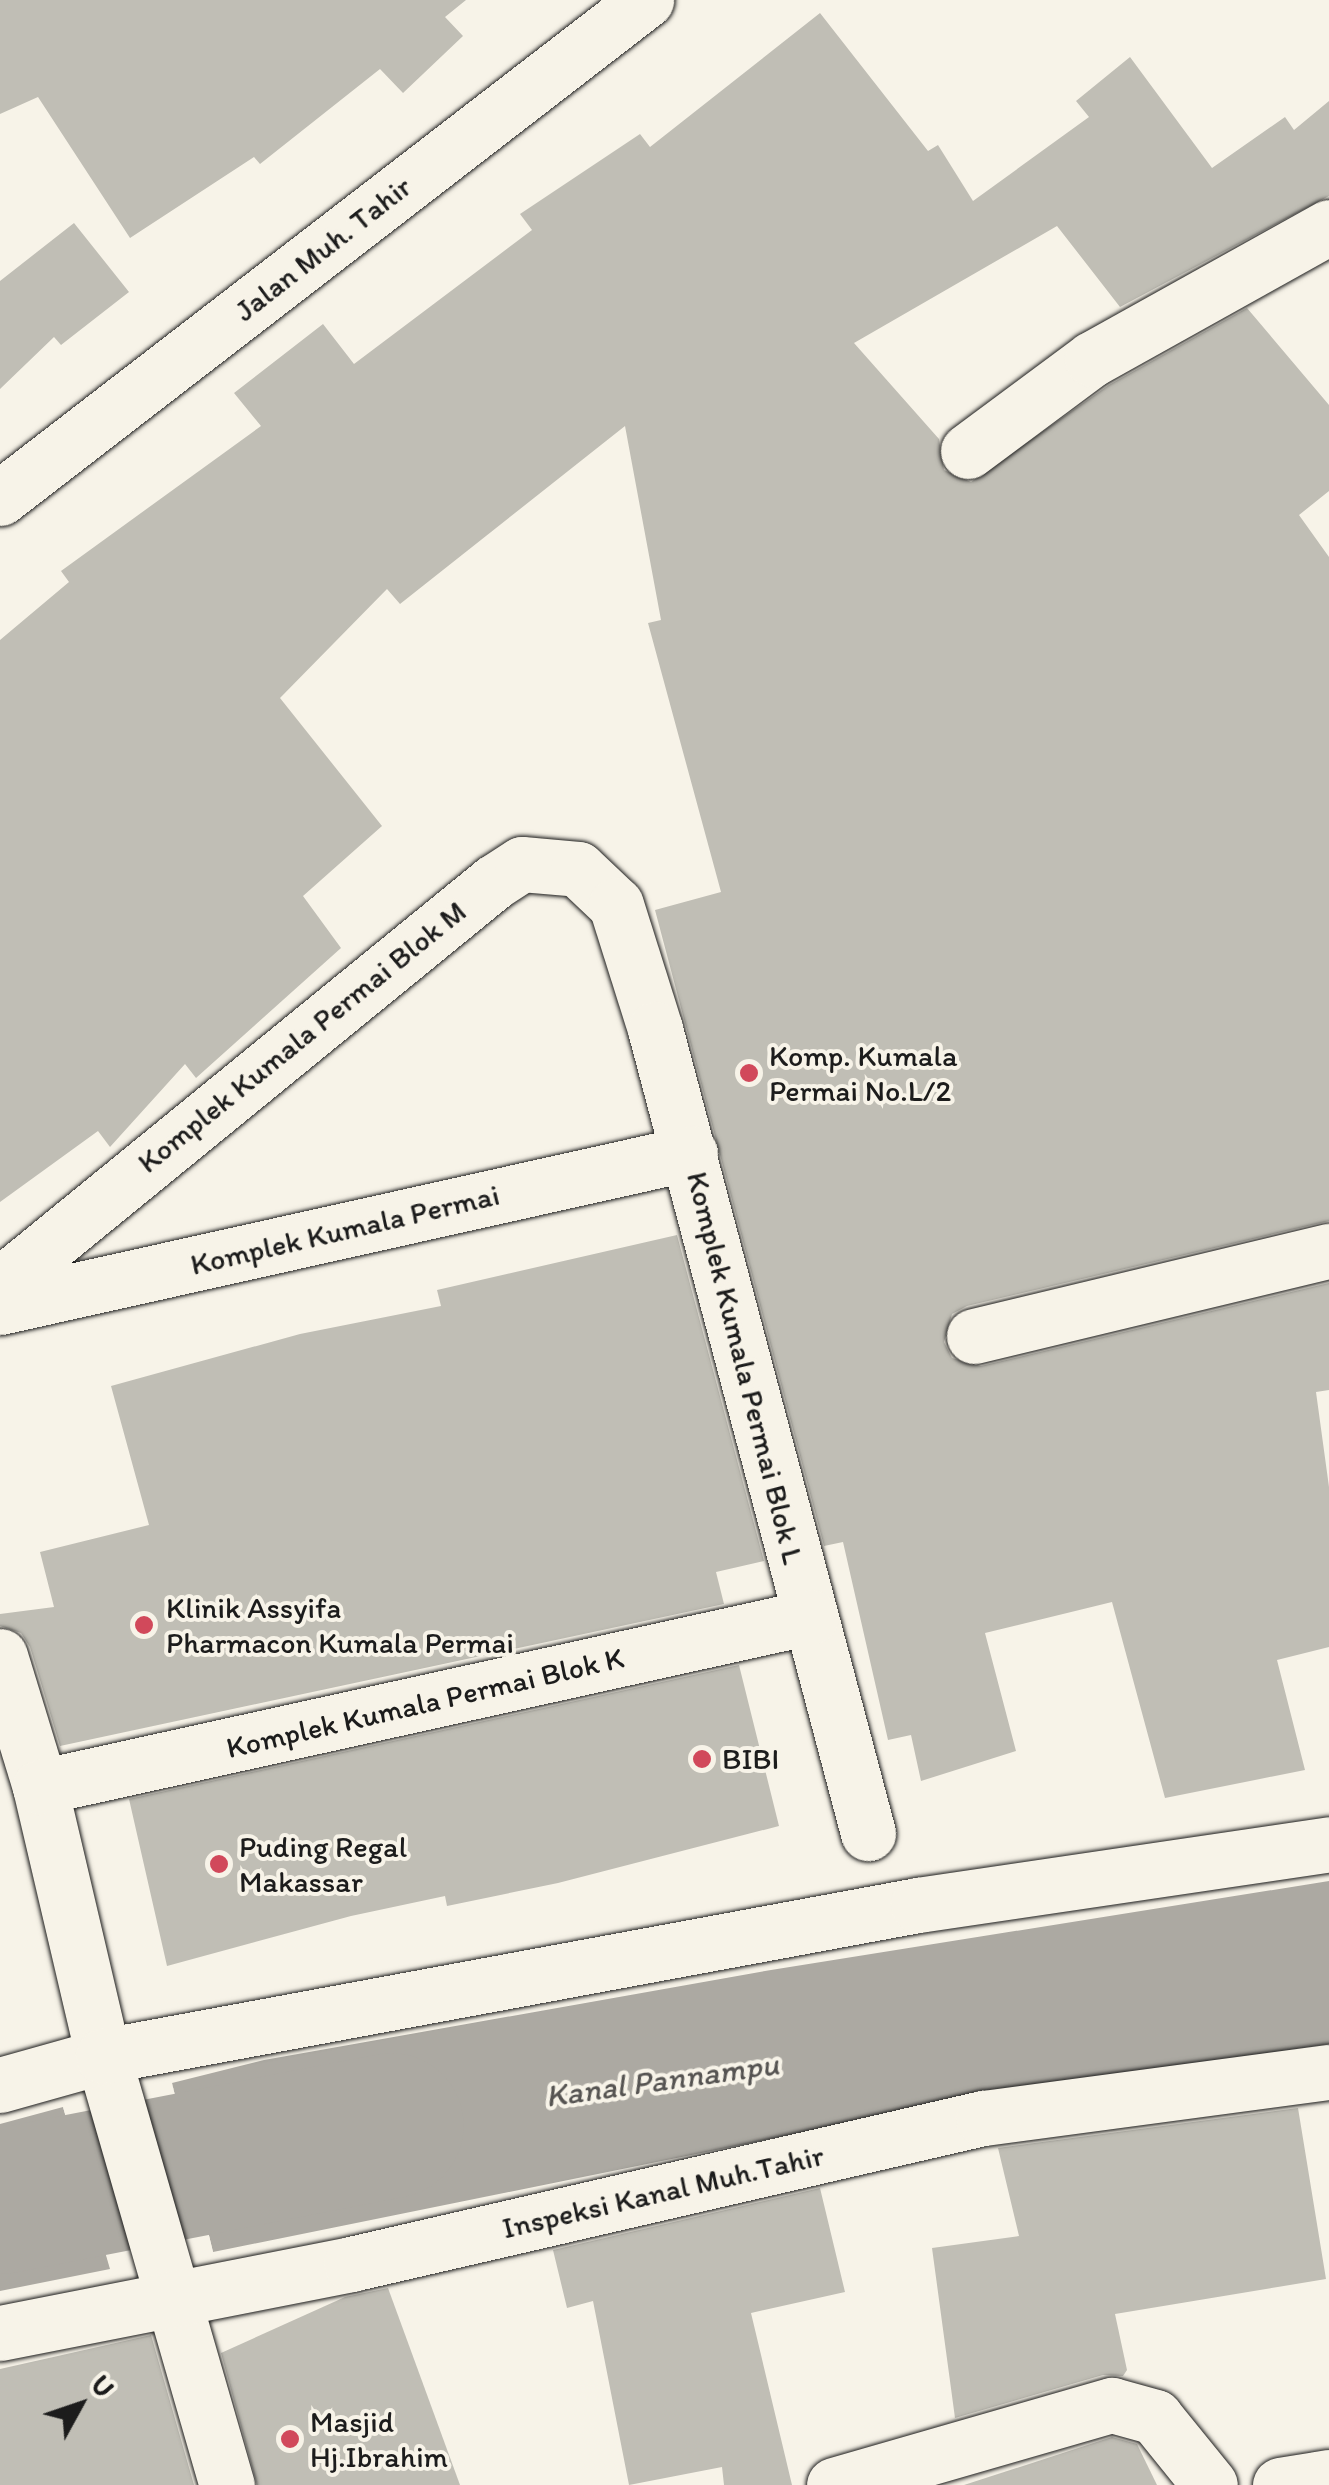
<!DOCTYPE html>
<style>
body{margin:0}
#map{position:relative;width:1329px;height:2485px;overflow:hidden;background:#f7f3e8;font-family:Itim,sans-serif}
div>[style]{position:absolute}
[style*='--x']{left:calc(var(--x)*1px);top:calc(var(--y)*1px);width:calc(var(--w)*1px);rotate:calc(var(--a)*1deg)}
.water>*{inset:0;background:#aca9a2}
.pier>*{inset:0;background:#f7f3e8}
.river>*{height:145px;margin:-72.5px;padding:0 72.5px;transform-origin:72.5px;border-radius:72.5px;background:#aca9a2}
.building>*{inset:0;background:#c0beb5}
.roads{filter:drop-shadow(0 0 2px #1c1c1c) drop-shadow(0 0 2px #1c1c1c)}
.minor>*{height:55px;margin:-27.5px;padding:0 27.5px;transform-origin:27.5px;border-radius:27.5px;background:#f7f3e8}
.major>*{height:55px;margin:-27.5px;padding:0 27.5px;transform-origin:27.5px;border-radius:27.5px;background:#f7f3e8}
.dots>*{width:28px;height:28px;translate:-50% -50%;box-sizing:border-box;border:5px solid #f7f3e8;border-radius:50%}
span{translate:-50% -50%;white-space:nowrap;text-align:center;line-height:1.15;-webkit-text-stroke:8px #f7f3e8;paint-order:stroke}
.street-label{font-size:30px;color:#1c1c1c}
.poi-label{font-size:30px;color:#1c1c1c}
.left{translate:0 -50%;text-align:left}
.water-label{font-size:32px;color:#565452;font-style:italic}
.north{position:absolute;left:30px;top:2355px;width:100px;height:100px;-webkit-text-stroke:8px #f7f3e8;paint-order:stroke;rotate:50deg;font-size:28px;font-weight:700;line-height:40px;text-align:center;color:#1c1c1c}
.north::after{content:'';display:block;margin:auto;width:35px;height:45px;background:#1c1c1c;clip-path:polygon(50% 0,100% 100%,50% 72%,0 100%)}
</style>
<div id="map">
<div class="water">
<i style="clip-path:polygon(1329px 1881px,1329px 2044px,972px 2098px,213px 2252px,172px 2083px,264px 2060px,771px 1970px)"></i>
<i style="clip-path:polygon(63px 2107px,110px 2269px,0 2291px,0 2124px)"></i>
</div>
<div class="pier">
<i style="clip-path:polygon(171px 2079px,213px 2252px,215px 2257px,208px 2254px)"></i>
<i style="clip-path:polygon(62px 2102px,115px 2267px,112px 2274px,63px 2107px)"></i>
</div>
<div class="river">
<i style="--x:0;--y:2201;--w:398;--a:-11"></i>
</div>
<div class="building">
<i style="clip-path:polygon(0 0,466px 0,445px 17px,463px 36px,403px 93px,380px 69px,260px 164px,254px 157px,130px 238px,38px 97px,0 114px)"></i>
<i style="clip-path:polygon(820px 13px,928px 151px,938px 145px,973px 201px,1089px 117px,1076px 101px,1130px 57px,1212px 168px,1285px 117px,1294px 130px,1329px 101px,1329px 196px,1120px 307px,1057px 226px,854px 343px,939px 439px,944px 470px,971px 482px,1109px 385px,1247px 308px,1329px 405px,1329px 491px,1299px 515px,1329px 557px,1329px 1221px,967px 1306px,952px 1314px,944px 1342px,952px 1358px,981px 1366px,1329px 1283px,1329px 1390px,1316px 1392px,1329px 1487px,1329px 1647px,1277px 1660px,1305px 1770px,1165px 1798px,1112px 1602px,985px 1633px,1016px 1751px,921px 1781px,911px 1735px,888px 1740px,843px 1542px,824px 1546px,655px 910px,721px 892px,648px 623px,661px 620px,625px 426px,400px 604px,387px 589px,280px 698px,382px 826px,303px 896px,341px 948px,196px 1078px,185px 1064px,110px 1147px,98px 1131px,0 1202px,0 640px,69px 582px,61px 571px,261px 426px,234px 393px,323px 324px,354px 364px,532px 230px,520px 214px,640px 134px,650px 147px)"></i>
<i style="clip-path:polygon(74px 223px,129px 292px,61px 345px,54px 337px,0 389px,0 281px)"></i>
<i style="clip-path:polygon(677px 1235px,764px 1561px,716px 1572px,724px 1604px,60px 1746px,30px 1647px,21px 1633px,0 1626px,0 1614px,54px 1607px,40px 1552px,149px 1525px,111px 1386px,300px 1334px,441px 1306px,437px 1290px)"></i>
<i style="clip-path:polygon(739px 1665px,779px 1826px,558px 1883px,447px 1906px,445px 1896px,351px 1916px,167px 1966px,129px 1799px)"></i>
<i style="clip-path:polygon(1298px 2108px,1326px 2279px,1115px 2314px,1127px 2370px,1123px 2376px,1103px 2375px,955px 2418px,932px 2248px,1019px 2236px,998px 2148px)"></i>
<i style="clip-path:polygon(820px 2188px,845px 2292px,751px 2313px,792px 2485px,724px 2485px,722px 2467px,629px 2485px,593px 2301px,567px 2308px,553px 2250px)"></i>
<i style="clip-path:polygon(388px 2288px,460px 2485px,257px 2485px,221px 2353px,345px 2297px)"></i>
<i style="clip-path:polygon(151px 2335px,194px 2485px,0 2485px,0 2369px)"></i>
<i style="clip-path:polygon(1112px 2437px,1137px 2444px,1157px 2485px,964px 2485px)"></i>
</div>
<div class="roads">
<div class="minor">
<i style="--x:968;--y:451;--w:154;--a:-36.6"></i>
<i style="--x:1092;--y:359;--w:271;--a:-29.1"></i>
<i style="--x:0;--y:1285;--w:638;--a:-39.21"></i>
<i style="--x:494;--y:882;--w:33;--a:-33"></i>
<i style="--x:522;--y:864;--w:56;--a:5.1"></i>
<i style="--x:578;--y:869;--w:52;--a:43.5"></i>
<i style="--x:616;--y:905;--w:130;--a:72.5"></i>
<i style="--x:655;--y:1029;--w:832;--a:75.16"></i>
<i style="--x:0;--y:1307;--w:707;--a:-12.58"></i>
<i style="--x:974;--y:1336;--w:365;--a:-13.5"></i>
<i style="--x:0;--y:1656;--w:137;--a:73"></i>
<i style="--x:40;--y:1787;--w:276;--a:76.8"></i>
<i style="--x:103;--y:2056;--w:447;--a:73.9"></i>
<i style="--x:40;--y:1787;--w:789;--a:-12.45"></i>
<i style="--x:0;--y:2085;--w:107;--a:-15.7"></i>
<i style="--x:103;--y:2056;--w:829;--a:-10.5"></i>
<i style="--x:918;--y:1905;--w:416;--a:-8.4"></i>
<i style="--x:0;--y:2333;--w:358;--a:-11.1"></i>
<i style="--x:351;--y:2264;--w:649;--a:-13.01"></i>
<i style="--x:983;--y:2118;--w:349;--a:-7.6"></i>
<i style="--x:834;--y:2485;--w:289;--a:-16.1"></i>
<i style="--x:1112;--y:2405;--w:45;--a:15.6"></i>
<i style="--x:1155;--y:2417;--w:87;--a:51"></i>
<i style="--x:1280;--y:2485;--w:50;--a:-9.3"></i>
</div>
<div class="major">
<i style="--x:0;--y:498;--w:816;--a:-37.63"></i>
</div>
</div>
<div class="dots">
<i style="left:749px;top:1073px;background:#d1495b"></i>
<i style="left:144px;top:1625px;background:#d1495b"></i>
<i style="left:702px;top:1759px;background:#d1495b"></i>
<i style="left:219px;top:1864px;background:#d1495b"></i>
<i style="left:290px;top:2439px;background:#d1495b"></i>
</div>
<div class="street-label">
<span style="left:323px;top:249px;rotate:-38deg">Jalan Muh. Tahir</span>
<span style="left:302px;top:1037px;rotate:-39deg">Komplek Kumala Permai Blok M</span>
<span style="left:345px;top:1230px;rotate:-13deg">Komplek Kumala Permai</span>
<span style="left:745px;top:1368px;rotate:76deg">Komplek Kumala Permai Blok L</span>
<span style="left:425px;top:1703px;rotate:-13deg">Komplek Kumala Permai Blok K</span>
<span style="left:663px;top:2192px;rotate:-13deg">Inspeksi Kanal Muh.Tahir</span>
</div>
<div class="poi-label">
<span class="left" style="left:769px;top:1073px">Komp. Kumala<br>Permai No.L/2</span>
<span class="left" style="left:166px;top:1625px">Klinik Assyifa<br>Pharmacon Kumala Permai</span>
<span class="left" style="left:722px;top:1759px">BIBI</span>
<span class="left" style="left:239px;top:1864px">Puding Regal<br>Makassar</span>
<span class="left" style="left:310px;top:2439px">Masjid<br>Hj.Ibrahim</span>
</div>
<div class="water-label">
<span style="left:662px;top:2080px;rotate:-8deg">Kanal Pannampu</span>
</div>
<div class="north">U</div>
</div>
